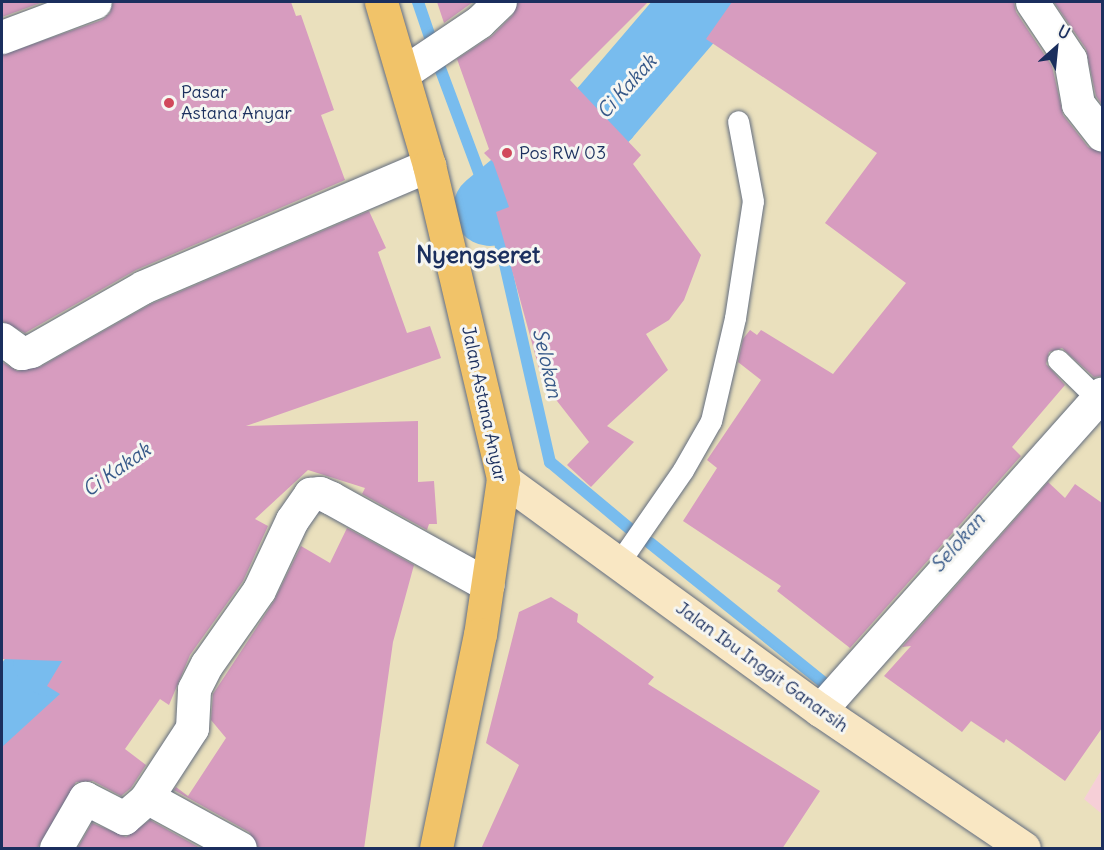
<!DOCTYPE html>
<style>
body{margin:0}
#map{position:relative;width:1104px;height:850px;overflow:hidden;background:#eae0bd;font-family:Delius,sans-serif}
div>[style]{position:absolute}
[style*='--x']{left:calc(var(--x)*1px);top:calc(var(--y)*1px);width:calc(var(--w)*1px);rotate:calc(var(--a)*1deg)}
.built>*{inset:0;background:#f6cfd7}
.stream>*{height:12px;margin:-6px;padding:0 6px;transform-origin:6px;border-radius:6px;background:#78bcee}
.river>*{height:74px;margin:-37px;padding:0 37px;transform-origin:37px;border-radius:37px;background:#78bcee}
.building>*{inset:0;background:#d79cbf}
.roads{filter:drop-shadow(0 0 2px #636d7f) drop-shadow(0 0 2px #636d7f)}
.lane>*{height:21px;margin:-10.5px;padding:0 10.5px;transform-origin:10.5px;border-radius:10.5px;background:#fff}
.street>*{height:33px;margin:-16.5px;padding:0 16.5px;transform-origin:16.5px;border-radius:16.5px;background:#fff}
.secondary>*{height:33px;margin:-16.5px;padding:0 16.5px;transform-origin:16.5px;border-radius:16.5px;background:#f9e7c3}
.primary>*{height:33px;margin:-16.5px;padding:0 16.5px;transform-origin:16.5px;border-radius:16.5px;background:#f1c369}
.dots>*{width:16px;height:16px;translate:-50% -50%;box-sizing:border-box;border:3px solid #f6f6f2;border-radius:50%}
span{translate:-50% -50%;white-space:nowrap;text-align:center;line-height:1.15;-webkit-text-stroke:6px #f6f6f2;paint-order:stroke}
.poi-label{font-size:18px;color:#1b2f5e}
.left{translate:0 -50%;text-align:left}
.street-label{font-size:18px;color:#1b2f5e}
.water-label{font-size:20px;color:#375989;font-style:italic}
.district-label{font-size:24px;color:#1b2f5e;font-weight:700}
.frame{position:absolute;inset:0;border:3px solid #1b2f5e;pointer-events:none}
.north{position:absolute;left:1026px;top:18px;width:60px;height:60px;-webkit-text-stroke:4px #f6f6f2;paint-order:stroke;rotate:27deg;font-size:16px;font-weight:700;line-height:24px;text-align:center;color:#1b2f5e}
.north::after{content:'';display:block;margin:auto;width:21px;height:27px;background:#1b2f5e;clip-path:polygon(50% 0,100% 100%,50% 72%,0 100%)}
</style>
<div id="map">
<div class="built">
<i style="clip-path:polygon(1102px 769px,1102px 814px,1084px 799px)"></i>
</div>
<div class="stream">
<i style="--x:418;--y:2;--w:43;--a:71.1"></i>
<i style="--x:437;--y:60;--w:157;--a:69.5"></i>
<i style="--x:492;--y:207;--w:262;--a:77.2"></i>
<i style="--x:550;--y:462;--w:103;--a:39.9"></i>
<i style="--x:650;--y:543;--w:230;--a:38.8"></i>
</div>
<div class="river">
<i style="--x:490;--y:209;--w:148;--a:-39.8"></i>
<i style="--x:604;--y:114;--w:148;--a:-49.4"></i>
<i style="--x:2;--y:727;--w:83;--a:-54.8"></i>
<i style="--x:50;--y:659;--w:99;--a:-86"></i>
</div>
<div class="building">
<i style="clip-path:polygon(2px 2px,43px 2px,2px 17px)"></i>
<i style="clip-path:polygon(113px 2px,291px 2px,296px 16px,301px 15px,334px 110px,321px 115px,345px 180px,136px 270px,25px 333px,2px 321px,2px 55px,102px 20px,110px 13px)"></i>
<i style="clip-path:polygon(437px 2px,473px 2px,444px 23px)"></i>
<i style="clip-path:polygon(518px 2px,648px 2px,570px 80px,641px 155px,633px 164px,701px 255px,684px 300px,669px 320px,646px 334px,668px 370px,607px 426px,634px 442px,591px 487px,567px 465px,589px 442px,543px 383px,496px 212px,509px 207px,493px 162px,484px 153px,489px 149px,457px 59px,492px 36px,513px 15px)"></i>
<i style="clip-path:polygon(732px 2px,1014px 2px,1016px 12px,1052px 66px,1063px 115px,1088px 147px,1102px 153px,1102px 376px,1094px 377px,1062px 348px,1049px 352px,1046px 364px,1065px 385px,1012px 447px,1021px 456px,850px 648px,777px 591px,781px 586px,683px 521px,717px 468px,707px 460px,761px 380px,738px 362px,743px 339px,750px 330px,757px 335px,761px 330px,833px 374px,906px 283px,825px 223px,877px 153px,706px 39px)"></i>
<i style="clip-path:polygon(1054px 2px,1102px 2px,1102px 105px,1096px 96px,1086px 49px)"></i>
<i style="clip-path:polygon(369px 211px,386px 248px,378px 252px,407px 333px,430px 326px,441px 358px,246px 426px,418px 421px,418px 482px,434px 481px,437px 524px,429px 524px,427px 530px,362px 494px,365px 488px,308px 470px,255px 519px,268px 526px,243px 581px,190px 655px,169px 705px,160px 699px,125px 749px,146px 765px,131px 788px,121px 796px,93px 781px,76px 782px,37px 849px,2px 849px,2px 747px,60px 694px,47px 686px,62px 661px,2px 659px,2px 362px,17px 371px,40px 367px,151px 304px)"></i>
<i style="clip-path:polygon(1048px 482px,1065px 498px,1075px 484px,1102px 503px,1102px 728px,1065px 781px,1006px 739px,1004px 743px,971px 721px,962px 732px,884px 676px,911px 646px,902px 647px)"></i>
<i style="clip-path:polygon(347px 528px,414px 565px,393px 642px,364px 849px,259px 849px,249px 832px,174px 790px,176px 787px,188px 796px,226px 738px,211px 720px,213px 694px,274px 601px,301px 546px,330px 563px)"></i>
<i style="clip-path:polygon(551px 597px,578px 614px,577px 622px,654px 677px,648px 684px,820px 791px,782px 849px,481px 849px,519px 765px,486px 743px,519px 612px)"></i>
<i style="clip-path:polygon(150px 820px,202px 849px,77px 849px,92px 823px,126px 837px)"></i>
</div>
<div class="roads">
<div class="lane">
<i style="--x:1058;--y:360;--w:56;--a:44.3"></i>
<i style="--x:618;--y:564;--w:114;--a:-55.3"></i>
<i style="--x:683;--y:470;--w:56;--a:-60.3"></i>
<i style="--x:711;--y:421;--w:106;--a:-76.9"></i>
<i style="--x:735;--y:318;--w:118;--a:-81.3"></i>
<i style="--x:753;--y:201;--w:81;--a:-100.6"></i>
</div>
<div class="street">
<i style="--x:1032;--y:2;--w:69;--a:56.3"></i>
<i style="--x:1070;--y:59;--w:46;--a:79.9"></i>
<i style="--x:1078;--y:104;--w:39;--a:52"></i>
<i style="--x:2;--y:37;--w:99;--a:-20.6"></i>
<i style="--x:403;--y:73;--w:92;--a:-33.9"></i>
<i style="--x:479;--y:22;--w:29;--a:-44"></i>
<i style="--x:2;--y:339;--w:24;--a:36"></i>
<i style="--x:21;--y:353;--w:10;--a:-11"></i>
<i style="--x:31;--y:351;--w:129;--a:-29.7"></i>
<i style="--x:143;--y:287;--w:311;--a:-23.1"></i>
<i style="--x:820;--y:710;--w:424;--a:-48.3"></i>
<i style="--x:145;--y:800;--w:86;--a:-56.9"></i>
<i style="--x:192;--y:728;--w:39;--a:-87"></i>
<i style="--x:194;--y:689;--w:28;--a:-63"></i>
<i style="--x:207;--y:664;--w:90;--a:-54.9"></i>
<i style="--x:259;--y:590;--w:77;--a:-64.8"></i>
<i style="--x:292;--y:520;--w:32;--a:-55"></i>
<i style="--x:310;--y:494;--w:10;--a:-6"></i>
<i style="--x:320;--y:493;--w:12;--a:24"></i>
<i style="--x:331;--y:498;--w:179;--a:29"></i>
<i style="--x:56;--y:848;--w:58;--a:-59.9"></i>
<i style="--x:85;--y:798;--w:44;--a:27.1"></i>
<i style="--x:124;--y:818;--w:28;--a:-41"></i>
<i style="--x:145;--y:800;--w:7;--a:0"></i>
<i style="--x:152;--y:800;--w:100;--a:28.6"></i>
</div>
<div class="secondary">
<i style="--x:503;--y:479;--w:392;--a:36.1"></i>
<i style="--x:820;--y:710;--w:246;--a:34.1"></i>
</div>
<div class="primary">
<i style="--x:381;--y:2;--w:170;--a:73.6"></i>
<i style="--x:429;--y:165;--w:323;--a:76.7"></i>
<i style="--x:503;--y:479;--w:157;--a:98.4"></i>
<i style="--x:480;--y:634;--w:218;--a:101.6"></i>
</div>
</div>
<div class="dots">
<i style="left:169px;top:103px;background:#d1495b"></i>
<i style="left:507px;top:153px;background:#d1495b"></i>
</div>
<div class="poi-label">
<span class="left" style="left:181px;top:103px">Pasar<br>Astana Anyar</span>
<span class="left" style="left:519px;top:153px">Pos RW 03</span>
</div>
<div class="street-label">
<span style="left:484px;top:404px;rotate:78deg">Jalan Astana Anyar</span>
<span style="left:762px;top:667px;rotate:36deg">Jalan Ibu Inggit Ganarsih</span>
</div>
<div class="water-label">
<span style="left:626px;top:86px;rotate:-48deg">Ci Kakak</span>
<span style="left:548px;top:363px;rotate:77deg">Selokan</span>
<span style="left:116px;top:469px;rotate:-35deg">Ci Kakak</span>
<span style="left:957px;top:542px;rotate:-49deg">Selokan</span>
</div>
<div class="district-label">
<span style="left:478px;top:255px">Nyengseret</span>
</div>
<div class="frame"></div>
<div class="north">U</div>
</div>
